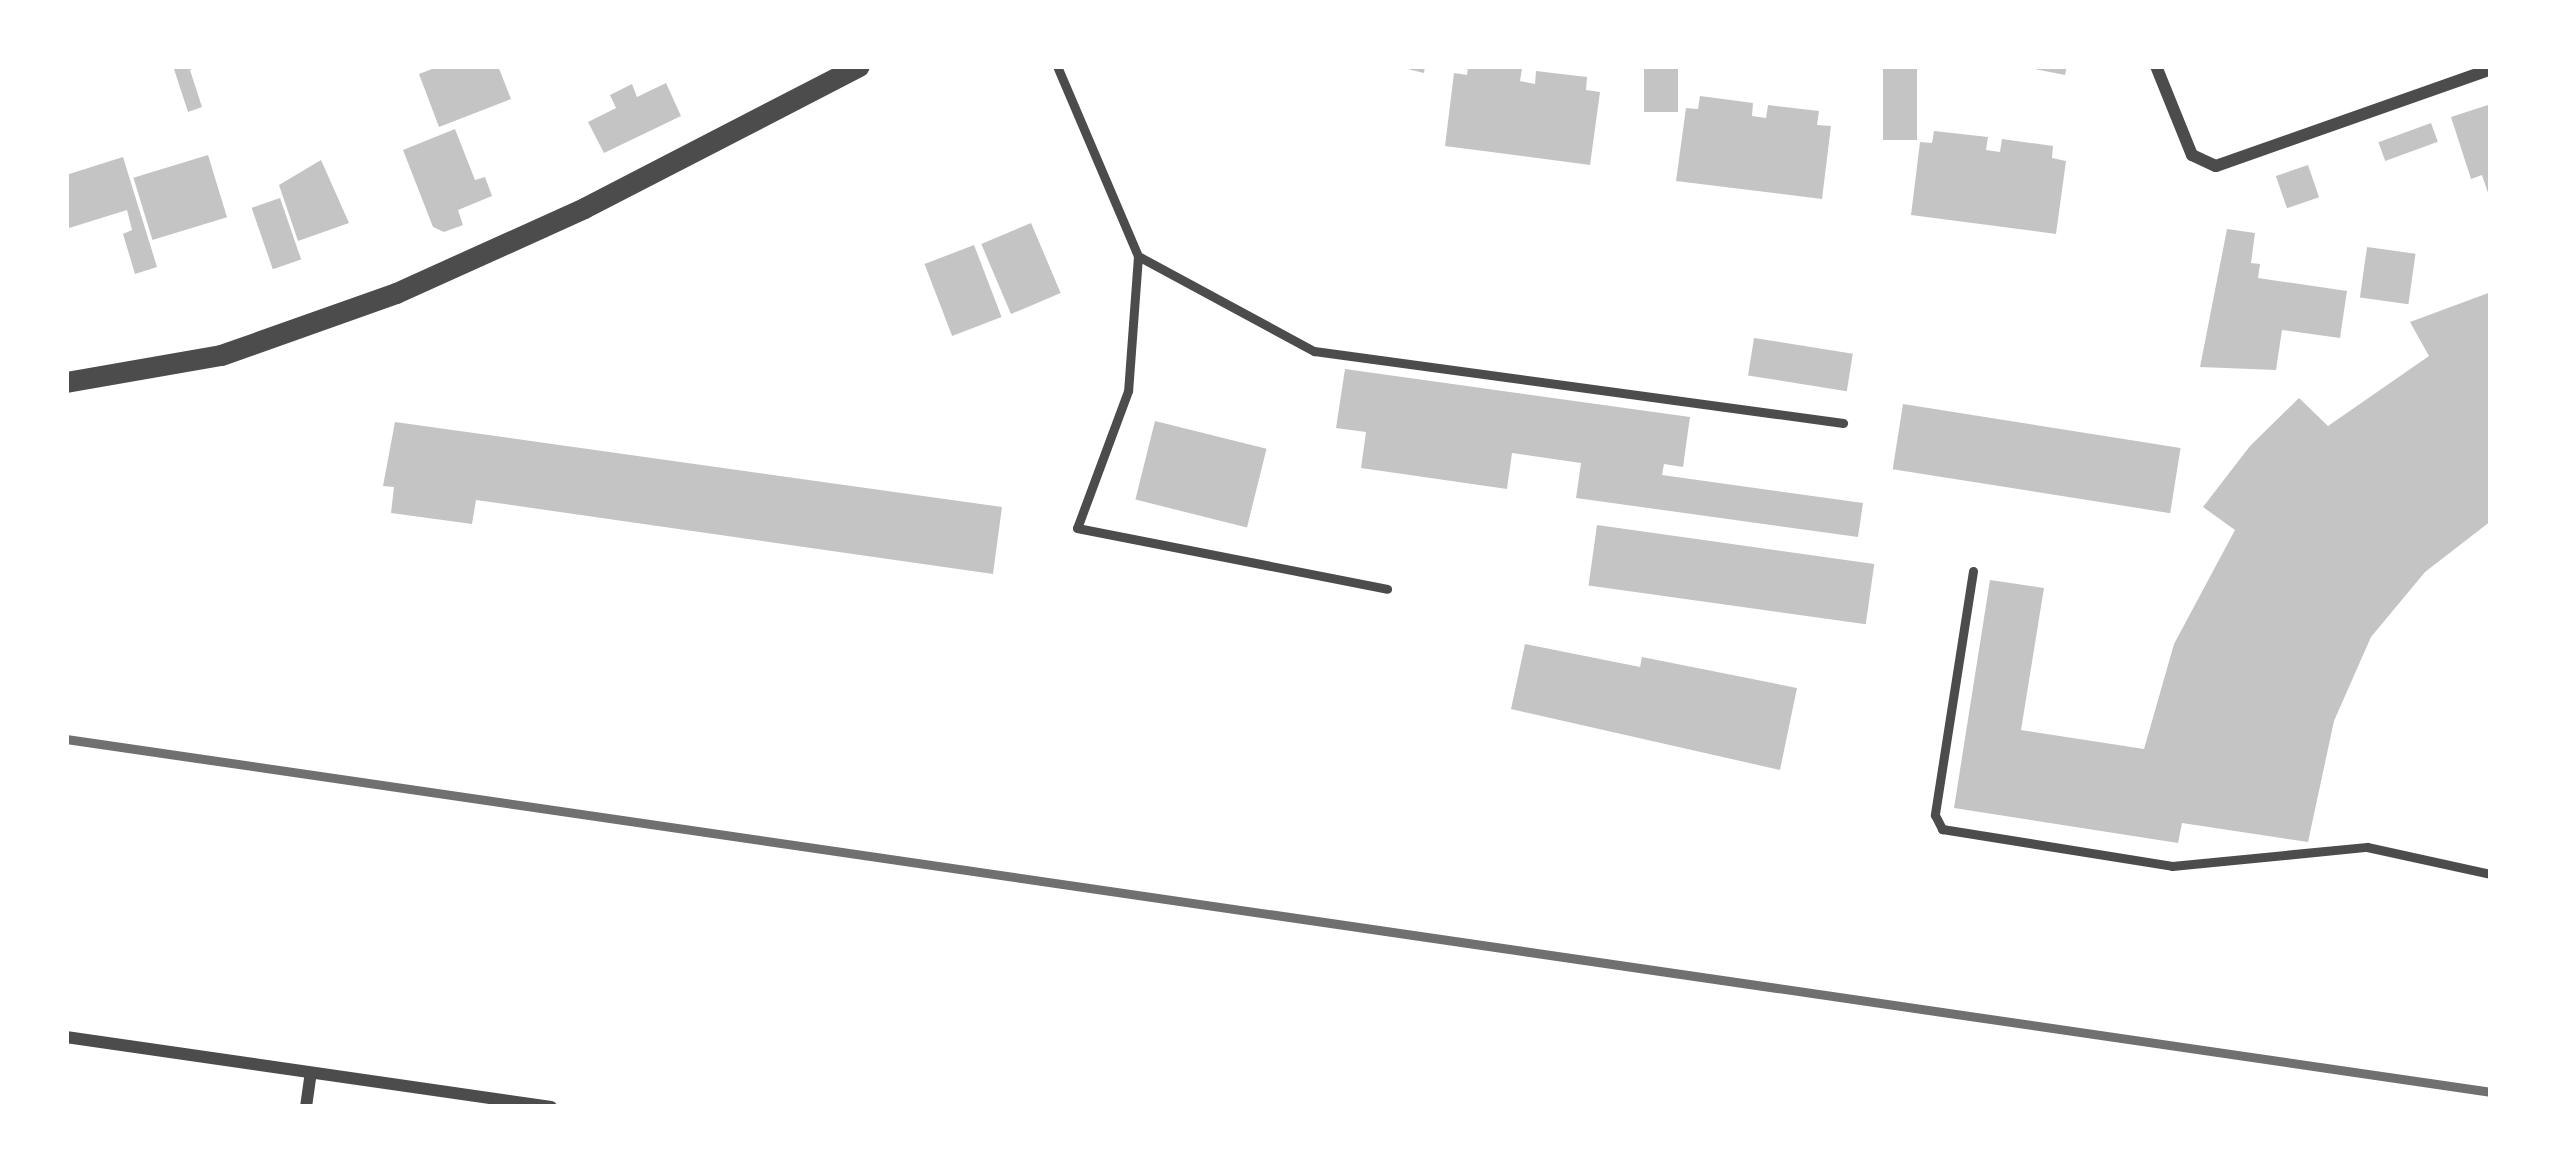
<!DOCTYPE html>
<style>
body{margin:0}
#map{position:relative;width:2557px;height:1173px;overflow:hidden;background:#fff;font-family:"Fira Sans Condensed",sans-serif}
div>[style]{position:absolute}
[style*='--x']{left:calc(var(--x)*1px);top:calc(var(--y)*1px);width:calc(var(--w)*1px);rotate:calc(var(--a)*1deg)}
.building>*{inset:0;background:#c4c4c4;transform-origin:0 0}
.service>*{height:9px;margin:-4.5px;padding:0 4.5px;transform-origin:4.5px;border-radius:4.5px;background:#4c4c4c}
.minor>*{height:12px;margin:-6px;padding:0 6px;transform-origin:6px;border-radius:6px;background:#4c4c4c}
.tertiary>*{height:21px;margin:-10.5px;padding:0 10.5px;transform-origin:10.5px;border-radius:10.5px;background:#4c4c4c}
.rail>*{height:9px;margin:-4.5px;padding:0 4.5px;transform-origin:4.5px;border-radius:4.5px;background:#707070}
span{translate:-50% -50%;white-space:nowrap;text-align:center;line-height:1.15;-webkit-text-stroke:12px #fff;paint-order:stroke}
.frame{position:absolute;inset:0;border:69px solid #fff;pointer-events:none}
</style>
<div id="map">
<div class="building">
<i style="clip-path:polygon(173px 66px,200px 66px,190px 70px,202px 107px,188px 112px)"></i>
<i style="clip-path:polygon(440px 66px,498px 66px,511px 99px,439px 127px,419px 74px)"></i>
<i style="clip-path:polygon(1395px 66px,1425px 66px,1424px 73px)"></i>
<i style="clip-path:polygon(1468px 66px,1522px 69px,1520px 81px,1535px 84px,1536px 71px,1587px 77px,1586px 90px,1600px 92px,1590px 165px,1445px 146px,1454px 73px,1467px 75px)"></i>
<i style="left:1644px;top:66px;width:34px;height:46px"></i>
<i style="left:1883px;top:66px;width:34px;height:74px"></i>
<i style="clip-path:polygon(2019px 66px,2067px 66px,2065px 75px)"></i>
<i style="clip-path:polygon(666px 83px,681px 116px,604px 153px,588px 122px,616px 108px,610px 95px,632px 84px,637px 97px)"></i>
<i style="clip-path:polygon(1700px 96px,1753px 103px,1752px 116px,1766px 118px,1768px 105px,1819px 111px,1817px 125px,1831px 126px,1822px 199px,1676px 181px,1686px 108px,1698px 109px)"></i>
<i style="clip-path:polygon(2491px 104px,2491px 199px,2490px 199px,2482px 175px,2471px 179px,2451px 117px)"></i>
<i style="left:2431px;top:123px;width:20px;height:56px;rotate:70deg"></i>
<i style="clip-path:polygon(455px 129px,475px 180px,485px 177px,492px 196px,458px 210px,463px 225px,444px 232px,433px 227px,403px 150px)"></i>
<i style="clip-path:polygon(1934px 131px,1988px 137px,1986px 150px,2000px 152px,2002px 139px,2053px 146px,2052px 158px,2066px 161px,2056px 234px,1911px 215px,1920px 142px,1932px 143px)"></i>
<i style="left:208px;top:155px;width:65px;height:78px;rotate:73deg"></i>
<i style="clip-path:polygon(123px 157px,157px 267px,135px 274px,123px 234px,132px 230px,127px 210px,66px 229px,66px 175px)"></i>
<i style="clip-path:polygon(321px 160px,349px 223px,298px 241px,279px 185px)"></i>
<i style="left:2308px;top:165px;width:34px;height:34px;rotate:71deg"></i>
<i style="left:280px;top:198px;width:65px;height:30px;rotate:71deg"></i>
<i style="left:1031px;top:223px;width:76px;height:54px;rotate:67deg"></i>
<i style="clip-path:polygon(2227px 229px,2255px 233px,2251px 263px,2260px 264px,2258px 278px,2347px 291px,2340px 338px,2282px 330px,2276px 370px,2200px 367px)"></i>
<i style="left:974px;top:245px;width:77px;height:53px;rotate:69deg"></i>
<i style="left:2367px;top:247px;width:49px;height:51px;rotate:8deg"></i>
<i style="clip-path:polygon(2491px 292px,2491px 521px,2425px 572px,2371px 637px,2334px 721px,2308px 842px,2182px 823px,2178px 843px,1954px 808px,1990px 580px,2044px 588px,2021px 730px,2144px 749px,2174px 644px,2235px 530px,2203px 507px,2250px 446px,2299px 398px,2328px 426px,2429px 356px,2410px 322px)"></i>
<i style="left:1754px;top:338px;width:100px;height:38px;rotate:9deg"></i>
<i style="clip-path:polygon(1345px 369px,1690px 417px,1683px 467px,1664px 464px,1662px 475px,1863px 503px,1858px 537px,1576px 498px,1581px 463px,1512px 453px,1507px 489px,1361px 468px,1366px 432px,1336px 428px)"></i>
<i style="left:1903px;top:404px;width:281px;height:66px;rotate:9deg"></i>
<i style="left:1155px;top:421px;width:115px;height:81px;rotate:14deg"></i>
<i style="clip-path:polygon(395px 422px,1002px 507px,993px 574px,476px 500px,472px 524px,391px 513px,394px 487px,383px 486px)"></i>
<i style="left:1597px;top:525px;width:280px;height:61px;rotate:8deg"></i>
<i style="clip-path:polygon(1525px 644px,1640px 667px,1642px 657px,1797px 688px,1780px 770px,1511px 709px)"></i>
</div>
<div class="service">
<i style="--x:1057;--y:66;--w:207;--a:66.9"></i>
<i style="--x:1138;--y:256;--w:200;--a:28.4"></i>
<i style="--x:1314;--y:351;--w:534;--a:7.75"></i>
<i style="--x:1138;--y:256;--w:135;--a:94.2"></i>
<i style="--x:1128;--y:391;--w:146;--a:110.4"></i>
<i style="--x:1077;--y:528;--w:316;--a:11.1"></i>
<i style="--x:1973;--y:571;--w:247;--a:98.9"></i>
<i style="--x:1935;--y:815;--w:16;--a:63"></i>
<i style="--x:1942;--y:829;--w:233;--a:9.1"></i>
<i style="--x:2172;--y:866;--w:196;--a:-5.6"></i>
<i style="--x:2367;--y:847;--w:127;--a:12.3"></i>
</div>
<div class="minor">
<i style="--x:2156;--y:66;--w:96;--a:68"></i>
<i style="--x:2192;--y:155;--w:26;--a:25"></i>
<i style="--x:2216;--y:166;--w:292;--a:-19.4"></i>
<i style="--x:66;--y:1037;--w:490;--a:8.2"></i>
<i style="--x:306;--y:1107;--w:34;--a:-82"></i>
</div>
<div class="tertiary">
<i style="--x:66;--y:382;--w:157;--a:-9.9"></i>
<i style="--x:221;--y:355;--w:186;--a:-19.5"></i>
<i style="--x:396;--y:293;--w:206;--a:-24.3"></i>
<i style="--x:584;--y:208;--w:309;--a:-27.3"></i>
</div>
<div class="rail">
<i style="--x:66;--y:739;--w:2451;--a:8.28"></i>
</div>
<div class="frame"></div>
</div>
